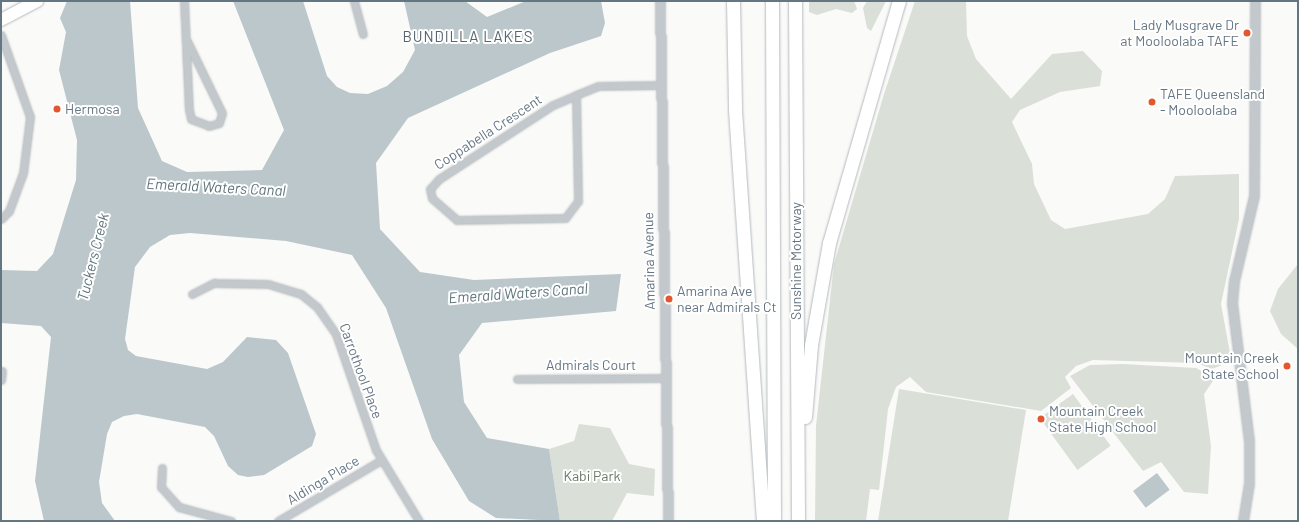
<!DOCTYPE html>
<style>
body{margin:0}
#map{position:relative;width:1299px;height:522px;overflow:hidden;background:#fafaf8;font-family:Barlow,sans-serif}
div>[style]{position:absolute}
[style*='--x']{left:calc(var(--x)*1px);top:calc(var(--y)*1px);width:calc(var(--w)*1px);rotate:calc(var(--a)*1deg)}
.green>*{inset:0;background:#dadfd7;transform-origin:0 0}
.water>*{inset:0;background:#bbc7cb;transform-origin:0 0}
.roads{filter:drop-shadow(0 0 1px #b5babe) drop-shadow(0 0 1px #b5babe)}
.minor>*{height:7px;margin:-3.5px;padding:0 3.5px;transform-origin:3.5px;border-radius:3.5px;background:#c3c8cc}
.tertiary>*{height:9px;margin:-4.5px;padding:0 4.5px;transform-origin:4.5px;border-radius:4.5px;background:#c3c8cc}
.primary>*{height:12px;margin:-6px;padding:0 6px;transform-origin:6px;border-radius:6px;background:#fff}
.motorway>*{height:13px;margin:-6.5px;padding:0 6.5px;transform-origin:6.5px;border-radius:6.5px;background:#fff}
.dots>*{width:11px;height:11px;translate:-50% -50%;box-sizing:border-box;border:2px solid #fff;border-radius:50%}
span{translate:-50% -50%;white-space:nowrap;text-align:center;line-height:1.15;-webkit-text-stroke:4px #fff;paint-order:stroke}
.poi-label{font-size:14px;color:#657683}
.right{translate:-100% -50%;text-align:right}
.left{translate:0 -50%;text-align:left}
.street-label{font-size:14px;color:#657683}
.park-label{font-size:14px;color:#687a64}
.neighbourhood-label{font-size:15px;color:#57646e;letter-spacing:1px}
.water-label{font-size:15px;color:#60757c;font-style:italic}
.frame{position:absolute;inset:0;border:2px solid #657683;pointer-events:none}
</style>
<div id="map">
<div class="green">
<i style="clip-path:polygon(809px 1px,854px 1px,857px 9px,852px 13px,836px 9px,817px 15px,809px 12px)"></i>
<i style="clip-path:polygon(867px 1px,886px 1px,871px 31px,867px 28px,863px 8px)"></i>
<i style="clip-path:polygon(915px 1px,966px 1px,967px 36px,976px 59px,1011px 99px,1052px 54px,1083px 51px,1102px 71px,1100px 86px,1060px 92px,1020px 110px,1012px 122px,1032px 164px,1034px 184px,1051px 220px,1065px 229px,1148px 214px,1165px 199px,1175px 176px,1239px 174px,1239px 219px,1221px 304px,1230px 353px,1225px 364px,1212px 369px,1197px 363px,1093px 360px,1076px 366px,1065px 377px,1071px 388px,1041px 411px,926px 392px,910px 377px,896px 387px,888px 409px,879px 490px,870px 489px,866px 521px,815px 521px,816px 426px,834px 264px,884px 94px)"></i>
<i style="clip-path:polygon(1298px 264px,1298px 349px,1281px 334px,1270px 311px,1278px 289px)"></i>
<i style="clip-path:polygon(1123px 364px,1196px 368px,1215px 378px,1204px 394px,1211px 446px,1208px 494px,1184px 492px,1161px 462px,1143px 471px,1070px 376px,1090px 365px)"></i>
<i style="clip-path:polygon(899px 389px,1026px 410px,1008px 521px,878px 521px)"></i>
<i style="left:1073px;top:394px;width:64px;height:41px;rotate:54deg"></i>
<i style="clip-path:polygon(579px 424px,610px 428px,629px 464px,655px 469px,654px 496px,627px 493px,612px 521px,560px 521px,549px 449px,574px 441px)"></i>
</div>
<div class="water">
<i style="clip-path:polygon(67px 1px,130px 1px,138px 108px,162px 161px,187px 172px,262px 170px,284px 130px,233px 1px,303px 1px,327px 76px,337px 87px,350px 93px,368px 94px,387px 86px,403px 72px,415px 50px,404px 1px,465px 1px,487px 17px,526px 1px,601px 1px,605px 23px,601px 36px,550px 53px,408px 118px,376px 163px,380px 229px,420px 272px,474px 280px,621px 274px,616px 311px,482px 323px,459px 355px,464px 402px,487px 438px,549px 449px,560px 521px,496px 518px,469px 501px,432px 439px,386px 308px,352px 255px,286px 241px,190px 233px,170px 235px,150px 247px,135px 267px,125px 339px,128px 350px,136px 356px,207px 369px,223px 362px,247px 337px,276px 340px,288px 353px,316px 434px,312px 446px,264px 475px,248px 477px,238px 475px,228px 466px,214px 436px,205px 427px,137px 414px,124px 416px,112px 422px,107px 434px,99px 482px,102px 503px,115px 521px,44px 521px,35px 481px,51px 337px,41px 326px,1px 323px,1px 270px,37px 271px,53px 254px,76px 180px,77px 140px,59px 70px,66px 32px,60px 18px)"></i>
<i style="left:1157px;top:473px;width:21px;height:30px;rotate:53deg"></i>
</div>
<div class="roads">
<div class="minor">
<i style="--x:184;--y:1;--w:109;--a:87.4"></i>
<i style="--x:189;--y:110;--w:9;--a:77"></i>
<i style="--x:191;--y:119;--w:19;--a:21"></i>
<i style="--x:209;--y:126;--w:10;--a:-17"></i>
<i style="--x:219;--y:123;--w:10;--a:-73"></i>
<i style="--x:222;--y:113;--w:80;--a:-115.9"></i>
<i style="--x:354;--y:1;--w:34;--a:75"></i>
<i style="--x:1;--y:35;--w:87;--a:70.5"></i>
<i style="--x:30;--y:117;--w:56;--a:97.1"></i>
<i style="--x:23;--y:173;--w:40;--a:110.2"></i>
<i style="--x:9;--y:211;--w:11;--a:135"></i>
<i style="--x:576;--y:95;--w:106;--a:88.9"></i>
<i style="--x:578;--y:201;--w:21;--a:127"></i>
<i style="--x:565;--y:218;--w:108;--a:178.9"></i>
<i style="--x:457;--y:220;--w:33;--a:-139"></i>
<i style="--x:432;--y:198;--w:9;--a:-103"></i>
<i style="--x:430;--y:189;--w:13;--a:-48"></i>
<i style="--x:439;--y:179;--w:136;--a:-33"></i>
<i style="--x:553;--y:105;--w:25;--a:-23"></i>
<i style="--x:576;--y:95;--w:24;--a:-22"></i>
<i style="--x:598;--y:86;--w:63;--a:-0.9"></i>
<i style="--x:192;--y:294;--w:25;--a:-27"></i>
<i style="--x:214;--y:283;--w:54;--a:1.1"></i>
<i style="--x:268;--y:284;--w:34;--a:17"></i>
<i style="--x:301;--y:294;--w:21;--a:39"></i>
<i style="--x:317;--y:307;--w:33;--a:55"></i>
<i style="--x:336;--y:334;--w:123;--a:71"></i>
<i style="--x:376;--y:450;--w:83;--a:58.8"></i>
<i style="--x:517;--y:379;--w:148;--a:-0.4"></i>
<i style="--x:1;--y:380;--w:9;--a:-84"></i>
<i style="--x:162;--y:468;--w:19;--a:93"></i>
<i style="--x:161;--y:487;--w:27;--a:48"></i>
<i style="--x:179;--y:507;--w:54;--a:15.1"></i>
<i style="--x:278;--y:521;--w:120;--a:-30.6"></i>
</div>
<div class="tertiary">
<i style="--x:660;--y:1;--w:520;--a:89.12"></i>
<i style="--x:1243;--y:521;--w:37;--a:-81"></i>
<i style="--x:1249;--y:484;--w:43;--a:-90"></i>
<i style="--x:1249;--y:441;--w:139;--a:-97"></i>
<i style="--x:1232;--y:303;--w:22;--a:-85"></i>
<i style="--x:1234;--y:281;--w:87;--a:-76.8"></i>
<i style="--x:1254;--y:196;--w:195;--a:-89.7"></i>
</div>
<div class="primary">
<i style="--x:1;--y:20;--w:41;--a:-27.8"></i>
</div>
<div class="motorway">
<i style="--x:733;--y:1;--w:109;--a:88.9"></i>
<i style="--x:735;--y:110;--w:412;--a:86.1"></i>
<i style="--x:772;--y:1;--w:520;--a:89.78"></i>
<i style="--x:795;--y:1;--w:520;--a:89.67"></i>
<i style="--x:805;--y:417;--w:72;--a:-85.2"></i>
<i style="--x:811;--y:345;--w:104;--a:-80"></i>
<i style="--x:829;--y:243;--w:252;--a:-73.9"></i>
</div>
</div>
<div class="dots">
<i style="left:1247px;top:33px;background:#e4572e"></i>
<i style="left:1152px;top:102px;background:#e4572e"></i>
<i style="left:57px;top:109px;background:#e4572e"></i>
<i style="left:669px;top:299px;background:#e4572e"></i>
<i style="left:1287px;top:366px;background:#e4572e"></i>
<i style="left:1041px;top:419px;background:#e4572e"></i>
</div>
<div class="poi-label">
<span class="right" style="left:1239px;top:33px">Lady Musgrave Dr<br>at Mooloolaba TAFE</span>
<span class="left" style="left:1160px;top:102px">TAFE Queensland<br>- Mooloolaba</span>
<span class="left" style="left:65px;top:109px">Hermosa</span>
<span class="left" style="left:677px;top:299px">Amarina Ave<br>near Admirals Ct</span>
<span class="right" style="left:1279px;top:366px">Mountain Creek<br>State School</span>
<span class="left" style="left:1049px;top:419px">Mountain Creek<br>State High School</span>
</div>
<div class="street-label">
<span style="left:488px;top:132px;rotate:-33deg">Coppabella Crescent</span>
<span style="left:649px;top:261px;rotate:-91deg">Amarina Avenue</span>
<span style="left:796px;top:261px;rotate:-90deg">Sunshine Motorway</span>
<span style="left:591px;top:365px">Admirals Court</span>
<span style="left:361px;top:371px;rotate:70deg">Carrothool Place</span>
<span style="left:323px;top:480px;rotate:-31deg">Aldinga Place</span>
</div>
<div class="park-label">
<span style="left:592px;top:476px">Kabi Park</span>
</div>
<div class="neighbourhood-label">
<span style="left:468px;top:37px">BUNDILLA LAKES</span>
</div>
<div class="water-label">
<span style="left:216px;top:187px;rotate:3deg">Emerald Waters Canal</span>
<span style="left:93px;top:257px;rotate:-76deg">Tuckers Creek</span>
<span style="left:518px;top:293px;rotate:-4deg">Emerald Waters Canal</span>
</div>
<div class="frame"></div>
</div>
